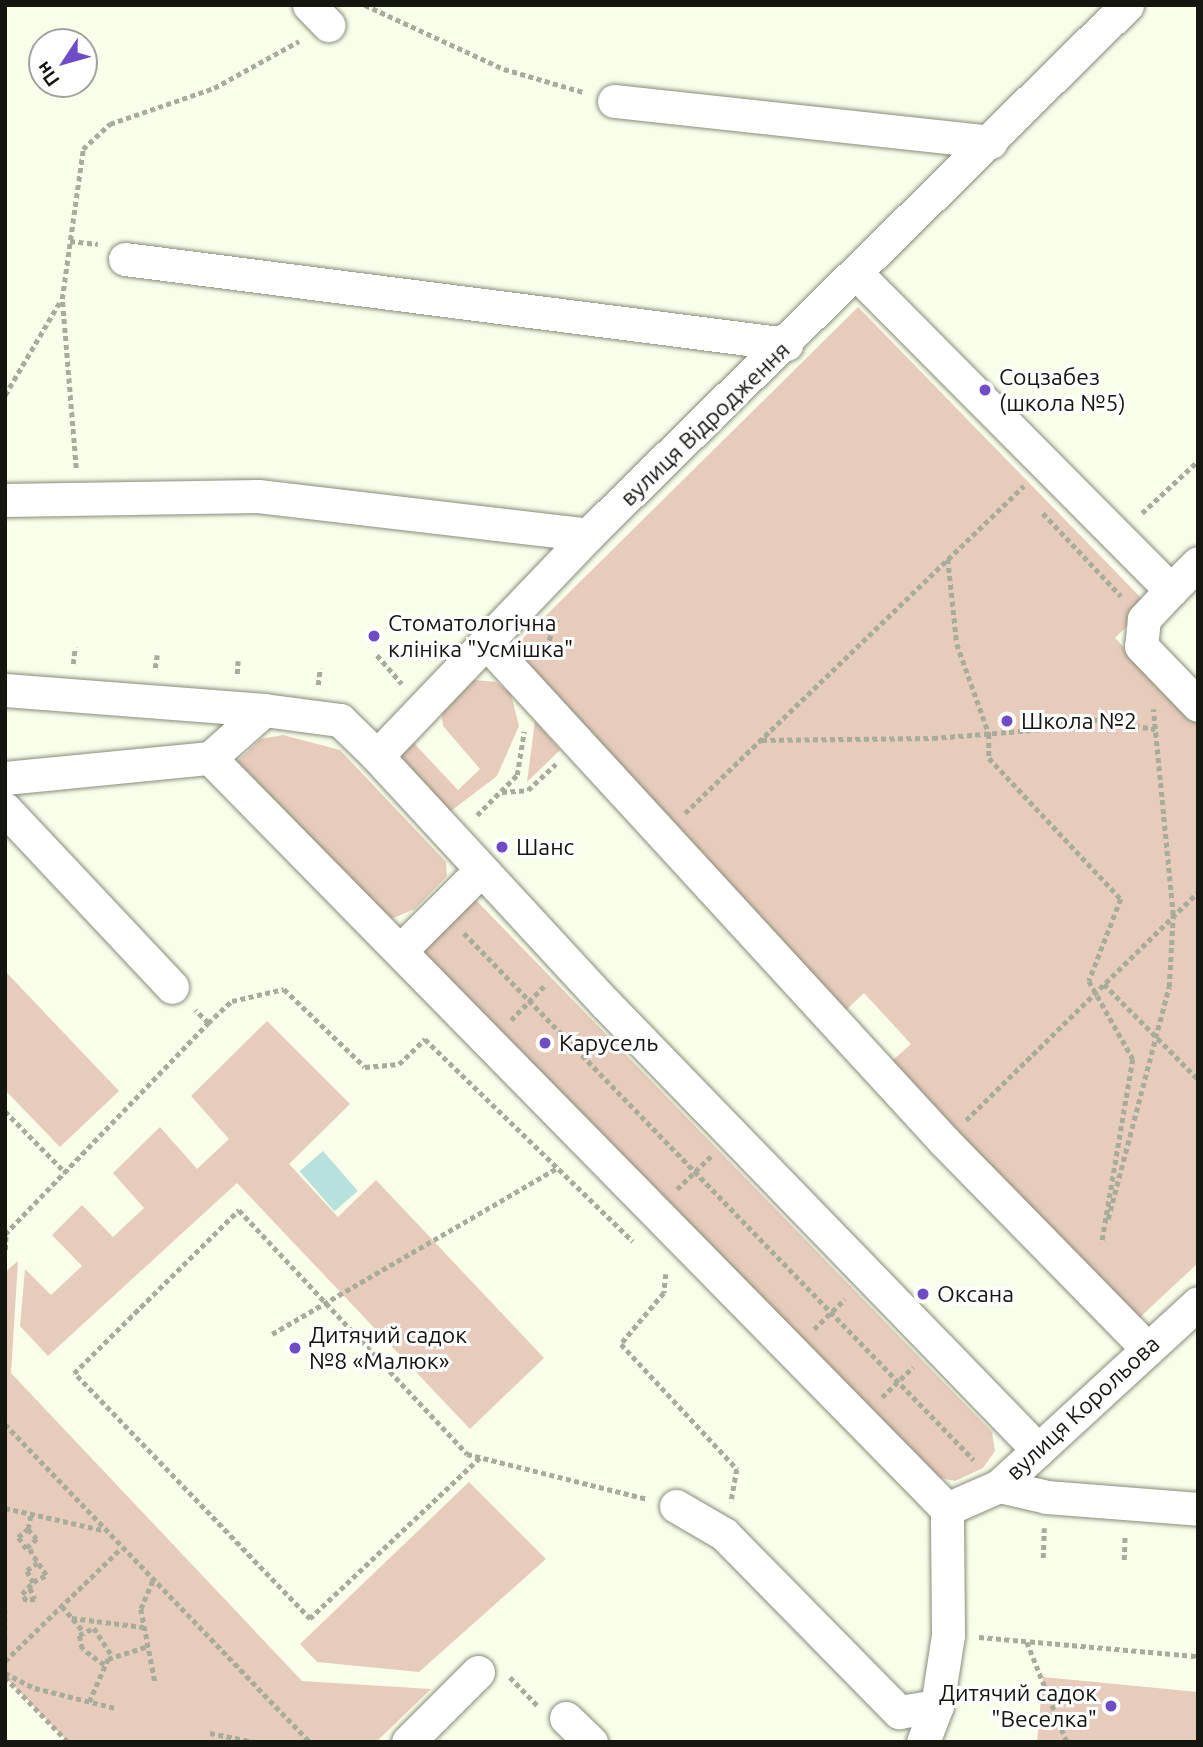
<!DOCTYPE html>
<meta charset="utf-8">
<style>
body{margin:0}
#map{position:relative;width:1203px;height:1747px;overflow:hidden;background:#f8feea;font-family:Ubuntu,sans-serif}
div>[style]{position:absolute}
[style*='--x']{left:calc(var(--x)*1px);top:calc(var(--y)*1px);width:calc(var(--w)*1px);rotate:calc(var(--a)*1deg)}
.green>*{inset:0;background:#e7cbbb}
.water>*{inset:0;background:#b6e1dd;transform-origin:0 0}
.path>*{height:4.5px;margin-top:-2.25px;transform-origin:0;background:repeating-linear-gradient(90deg,#a7ac9c 0 5px,transparent 0 8.5px)}
.roads{filter:drop-shadow(0 0 2px #878c7a) drop-shadow(0 0 2px #878c7a)}
.minor>*{height:33px;margin:-16.5px;padding:0 16.5px;transform-origin:16.5px;border-radius:16.5px;background:#fff}
.dots>*{width:19px;height:19px;translate:-50% -50%;box-sizing:border-box;border:4px solid #fff;border-radius:50%}
span{translate:-50% -50%;white-space:nowrap;text-align:center;line-height:1.15;-webkit-text-stroke:6px #fff;paint-order:stroke}
.poi-label{font-size:23px;color:#14160f}
.left{translate:0 -50%;text-align:left}
.right{translate:-100% -50%;text-align:right}
.street-label{font-size:23px;color:#14160f}
.frame{position:absolute;inset:0;border:7px solid #14160f;pointer-events:none}
.north{position:absolute;left:28px;top:28px;width:70px;height:70px;box-sizing:border-box;background:#fff;border:2px solid #a1a29f;border-radius:50%;rotate:234deg;font-size:19px;font-weight:700;line-height:28px;text-align:center;color:#14160f}
.north::after{content:'';display:block;margin:auto;width:24px;height:32px;background:#6d4cc5;clip-path:polygon(50% 0,100% 100%,50% 72%,0 100%)}
</style>
<div id="map">
<div class="green">
<i style="clip-path:polygon(858px 307px,1148px 605px,1115px 638px,1198px 724px,1198px 1263px,1136px 1321px,892px 1061px,911px 1044px,864px 993px,846px 1010px,510px 651px)"></i>
<i style="clip-path:polygon(464px 679px,496px 682px,511px 694px,519px 726px,497px 776px,447px 814px,407px 772px,396px 751px,410px 739px,458px 790px,480px 769px,443px 726px,441px 709px)"></i>
<i style="clip-path:polygon(535px 721px,560px 750px,527px 782px)"></i>
<i style="clip-path:polygon(283px 735px,340px 750px,446px 862px,447px 876px,415px 909px,391px 919px,232px 766px,261px 739px)"></i>
<i style="clip-path:polygon(470px 894px,992px 1432px,995px 1451px,983px 1468px,955px 1481px,930px 1476px,413px 950px)"></i>
<i style="clip-path:polygon(5px 971px,119px 1091px,60px 1147px,5px 1090px)"></i>
<i style="clip-path:polygon(267px 1021px,350px 1104px,289px 1164px,338px 1217px,376px 1180px,544px 1358px,470px 1429px,237px 1183px,48px 1356px,20px 1326px,25px 1269px,51px 1295px,82px 1266px,52px 1235px,82px 1205px,113px 1237px,144px 1208px,113px 1173px,160px 1127px,197px 1169px,229px 1139px,191px 1096px)"></i>
<i style="clip-path:polygon(18px 1261px,11px 1373px,302px 1681px,431px 1689px,376px 1742px,68px 1742px,5px 1677px,5px 1272px)"></i>
<i style="clip-path:polygon(469px 1482px,546px 1559px,419px 1672px,317px 1662px,300px 1644px)"></i>
<i style="clip-path:polygon(1043px 1677px,1198px 1692px,1198px 1742px,1037px 1742px)"></i>
</div>
<div class="water">
<i style="left:323px;top:1151px;width:53px;height:31px;rotate:49deg"></i>
</div>
<div class="path">
<i style="--x:365;--y:5;--w:153;--a:24.7"></i>
<i style="--x:504;--y:69;--w:82;--a:16.2"></i>
<i style="--x:70;--y:241;--w:28;--a:6"></i>
<i style="--x:5;--y:395;--w:110;--a:-59.5"></i>
<i style="--x:76;--y:468;--w:170;--a:-94.7"></i>
<i style="--x:62;--y:299;--w:151;--a:-82"></i>
<i style="--x:83;--y:149;--w:37;--a:-43"></i>
<i style="--x:110;--y:124;--w:110;--a:-19.1"></i>
<i style="--x:214;--y:88;--w:97;--a:-28.9"></i>
<i style="--x:1043;--y:513;--w:114;--a:46.8"></i>
<i style="--x:1142;--y:513;--w:76;--a:-42.9"></i>
<i style="--x:948;--y:559;--w:85;--a:84"></i>
<i style="--x:957;--y:644;--w:96;--a:70.4"></i>
<i style="--x:989;--y:734;--w:24;--a:90"></i>
<i style="--x:989;--y:758;--w:193;--a:46.9"></i>
<i style="--x:1121;--y:899;--w:88;--a:111.3"></i>
<i style="--x:1089;--y:981;--w:90;--a:60.6"></i>
<i style="--x:1133;--y:1059;--w:187;--a:99.6"></i>
<i style="--x:377;--y:655;--w:38;--a:49"></i>
<i style="--x:543;--y:656;--w:40;--a:-69.8"></i>
<i style="--x:73;--y:664;--w:17;--a:-83"></i>
<i style="--x:155;--y:668;--w:13;--a:-81"></i>
<i style="--x:237;--y:674;--w:13;--a:-86"></i>
<i style="--x:318;--y:685;--w:17;--a:-83"></i>
<i style="--x:762;--y:740;--w:171;--a:-0.7"></i>
<i style="--x:933;--y:738;--w:112;--a:-4.6"></i>
<i style="--x:1045;--y:729;--w:41;--a:-15.8"></i>
<i style="--x:1084;--y:718;--w:72;--a:8.8"></i>
<i style="--x:502;--y:792;--w:26;--a:-4"></i>
<i style="--x:528;--y:790;--w:38;--a:-43"></i>
<i style="--x:685;--y:813;--w:471;--a:-44"></i>
<i style="--x:477;--y:815;--w:57;--a:-45"></i>
<i style="--x:517;--y:775;--w:44;--a:-80.8"></i>
<i style="--x:464;--y:933;--w:733;--a:45.94"></i>
<i style="--x:1104;--y:984;--w:134;--a:45.3"></i>
<i style="--x:511;--y:1020;--w:47;--a:-45.9"></i>
<i style="--x:208;--y:1023;--w:33;--a:-43"></i>
<i style="--x:232;--y:1001;--w:53;--a:-13"></i>
<i style="--x:284;--y:989;--w:112;--a:43.9"></i>
<i style="--x:365;--y:1067;--w:34;--a:-5"></i>
<i style="--x:399;--y:1064;--w:36;--a:-44"></i>
<i style="--x:425;--y:1039;--w:290;--a:44.2"></i>
<i style="--x:5;--y:1111;--w:86;--a:45.5"></i>
<i style="--x:966;--y:1120;--w:325;--a:-44.5"></i>
<i style="--x:677;--y:1189;--w:47;--a:-44.1"></i>
<i style="--x:1108;--y:1219;--w:240;--a:-75.3"></i>
<i style="--x:1169;--y:987;--w:72;--a:-86.8"></i>
<i style="--x:1173;--y:915;--w:207;--a:-95.5"></i>
<i style="--x:5;--y:1234;--w:293;--a:-46.1"></i>
<i style="--x:208;--y:1023;--w:18;--a:-135"></i>
<i style="--x:5;--y:1250;--w:17;--a:-87"></i>
<i style="--x:666;--y:1274;--w:19;--a:96"></i>
<i style="--x:664;--y:1293;--w:67;--a:130.1"></i>
<i style="--x:621;--y:1344;--w:171;--a:47.1"></i>
<i style="--x:737;--y:1469;--w:34;--a:100"></i>
<i style="--x:814;--y:1329;--w:43;--a:-44.1"></i>
<i style="--x:272;--y:1334;--w:332;--a:-30.2"></i>
<i style="--x:882;--y:1397;--w:43;--a:-44.1"></i>
<i style="--x:5;--y:1424;--w:441;--a:46.2"></i>
<i style="--x:480;--y:1458;--w:234;--a:136.6"></i>
<i style="--x:310;--y:1619;--w:341;--a:-133.8"></i>
<i style="--x:74;--y:1373;--w:232;--a:-44.7"></i>
<i style="--x:239;--y:1210;--w:334;--a:46.9"></i>
<i style="--x:467;--y:1454;--w:186;--a:14"></i>
<i style="--x:5;--y:1508;--w:100;--a:12.7"></i>
<i style="--x:28;--y:1529;--w:13;--a:48"></i>
<i style="--x:37;--y:1539;--w:15;--a:138"></i>
<i style="--x:26;--y:1549;--w:14;--a:-124"></i>
<i style="--x:18;--y:1537;--w:13;--a:-39"></i>
<i style="--x:28;--y:1529;--w:15;--a:-79"></i>
<i style="--x:30;--y:1549;--w:16;--a:60"></i>
<i style="--x:38;--y:1563;--w:14;--a:144"></i>
<i style="--x:27;--y:1571;--w:13;--a:61"></i>
<i style="--x:33;--y:1582;--w:15;--a:-28"></i>
<i style="--x:46;--y:1575;--w:14;--a:-124"></i>
<i style="--x:1043;--y:1558;--w:30;--a:-88"></i>
<i style="--x:1124;--y:1560;--w:24;--a:-88"></i>
<i style="--x:153;--y:1581;--w:30;--a:113"></i>
<i style="--x:141;--y:1609;--w:74;--a:79.1"></i>
<i style="--x:30;--y:1588;--w:12;--a:66"></i>
<i style="--x:35;--y:1599;--w:9;--a:167"></i>
<i style="--x:26;--y:1601;--w:8;--a:-120"></i>
<i style="--x:22;--y:1594;--w:16;--a:-47"></i>
<i style="--x:62;--y:1606;--w:33;--a:50"></i>
<i style="--x:5;--y:1609;--w:31;--a:90"></i>
<i style="--x:72;--y:1618;--w:72;--a:7.2"></i>
<i style="--x:979;--y:1637;--w:220;--a:5"></i>
<i style="--x:1027;--y:1642;--w:108;--a:68.2"></i>
<i style="--x:5;--y:1661;--w:162;--a:-44.2"></i>
<i style="--x:104;--y:1665;--w:27;--a:-144"></i>
<i style="--x:82;--y:1649;--w:14;--a:-102"></i>
<i style="--x:79;--y:1635;--w:17;--a:-25"></i>
<i style="--x:94;--y:1628;--w:33;--a:57"></i>
<i style="--x:5;--y:1673;--w:34;--a:27"></i>
<i style="--x:35;--y:1688;--w:82;--a:14"></i>
<i style="--x:5;--y:1677;--w:91;--a:45.9"></i>
<i style="--x:510;--y:1677;--w:40;--a:46"></i>
<i style="--x:89;--y:1702;--w:47;--a:-66.2"></i>
<i style="--x:108;--y:1659;--w:40;--a:-18"></i>
<i style="--x:210;--y:1733;--w:45;--a:11.6"></i>
</div>
<div class="roads">
<div class="minor">
<i style="--x:309;--y:5;--w:28;--a:46"></i>
<i style="--x:614;--y:101;--w:379;--a:6.2"></i>
<i style="--x:125;--y:259;--w:667;--a:7.32"></i>
<i style="--x:859;--y:276;--w:443;--a:45.2"></i>
<i style="--x:1171;--y:590;--w:40;--a:133"></i>
<i style="--x:1144;--y:619;--w:27;--a:96"></i>
<i style="--x:1141;--y:646;--w:82;--a:46"></i>
<i style="--x:5;--y:500;--w:253;--a:-0.9"></i>
<i style="--x:258;--y:496;--w:332;--a:6.7"></i>
<i style="--x:1171;--y:590;--w:38;--a:-45"></i>
<i style="--x:486;--y:642;--w:677;--a:47.45"></i>
<i style="--x:944;--y:1141;--w:290;--a:45.6"></i>
<i style="--x:5;--y:690;--w:260;--a:4.4"></i>
<i style="--x:377;--y:756;--w:338;--a:47.3"></i>
<i style="--x:606;--y:1004;--w:621;--a:45.91"></i>
<i style="--x:210;--y:758;--w:1052;--a:45.54"></i>
<i style="--x:5;--y:778;--w:206;--a:-5.6"></i>
<i style="--x:210;--y:758;--w:72;--a:-41.6"></i>
<i style="--x:264;--y:710;--w:77;--a:7.5"></i>
<i style="--x:340;--y:720;--w:52;--a:44.2"></i>
<i style="--x:377;--y:756;--w:306;--a:-46.3"></i>
<i style="--x:588;--y:535;--w:756;--a:-44.52"></i>
<i style="--x:5;--y:809;--w:244;--a:46.8"></i>
<i style="--x:402;--y:949;--w:110;--a:-45"></i>
<i style="--x:999;--y:1486;--w:49;--a:12.9"></i>
<i style="--x:1047;--y:1497;--w:151;--a:4.5"></i>
<i style="--x:676;--y:1506;--w:56;--a:30.3"></i>
<i style="--x:724;--y:1534;--w:250;--a:45.5"></i>
<i style="--x:899;--y:1712;--w:38;--a:-9"></i>
<i style="--x:566;--y:1718;--w:35;--a:44"></i>
<i style="--x:408;--y:1742;--w:99;--a:-45"></i>
<i style="--x:923;--y:1742;--w:39;--a:-69"></i>
<i style="--x:937;--y:1706;--w:72;--a:-81.2"></i>
<i style="--x:948;--y:1635;--w:126;--a:-90.5"></i>
<i style="--x:947;--y:1509;--w:57;--a:-23.9"></i>
<i style="--x:999;--y:1486;--w:270;--a:-42.6"></i>
</div>
</div>
<div class="dots">
<i style="left:985px;top:390px;background:#6d4cc5"></i>
<i style="left:374px;top:636px;background:#6d4cc5"></i>
<i style="left:1007px;top:721px;background:#6d4cc5"></i>
<i style="left:502px;top:847px;background:#6d4cc5"></i>
<i style="left:545px;top:1043px;background:#6d4cc5"></i>
<i style="left:923px;top:1294px;background:#6d4cc5"></i>
<i style="left:295px;top:1348px;background:#6d4cc5"></i>
<i style="left:1111px;top:1706px;background:#6d4cc5"></i>
</div>
<div class="poi-label">
<span class="left" style="left:999px;top:390px">Соцзабез<br>(школа №5)</span>
<span class="left" style="left:388px;top:636px">Стоматологічна<br>клініка "Усмішка"</span>
<span class="left" style="left:1021px;top:721px">Школа №2</span>
<span class="left" style="left:516px;top:847px">Шанс</span>
<span class="left" style="left:559px;top:1043px">Карусель</span>
<span class="left" style="left:937px;top:1294px">Оксана</span>
<span class="left" style="left:309px;top:1348px">Дитячий садок<br>№8 «Малюк»</span>
<span class="right" style="left:1097px;top:1706px">Дитячий садок<br>"Веселка"</span>
</div>
<div class="street-label">
<span style="left:705px;top:424px;rotate:-44deg">вулиця Відродження</span>
<span style="left:1083px;top:1408px;rotate:-43deg">вулиця Корольова</span>
</div>
<div class="frame"></div>
<div class="north">Пн</div>
</div>
